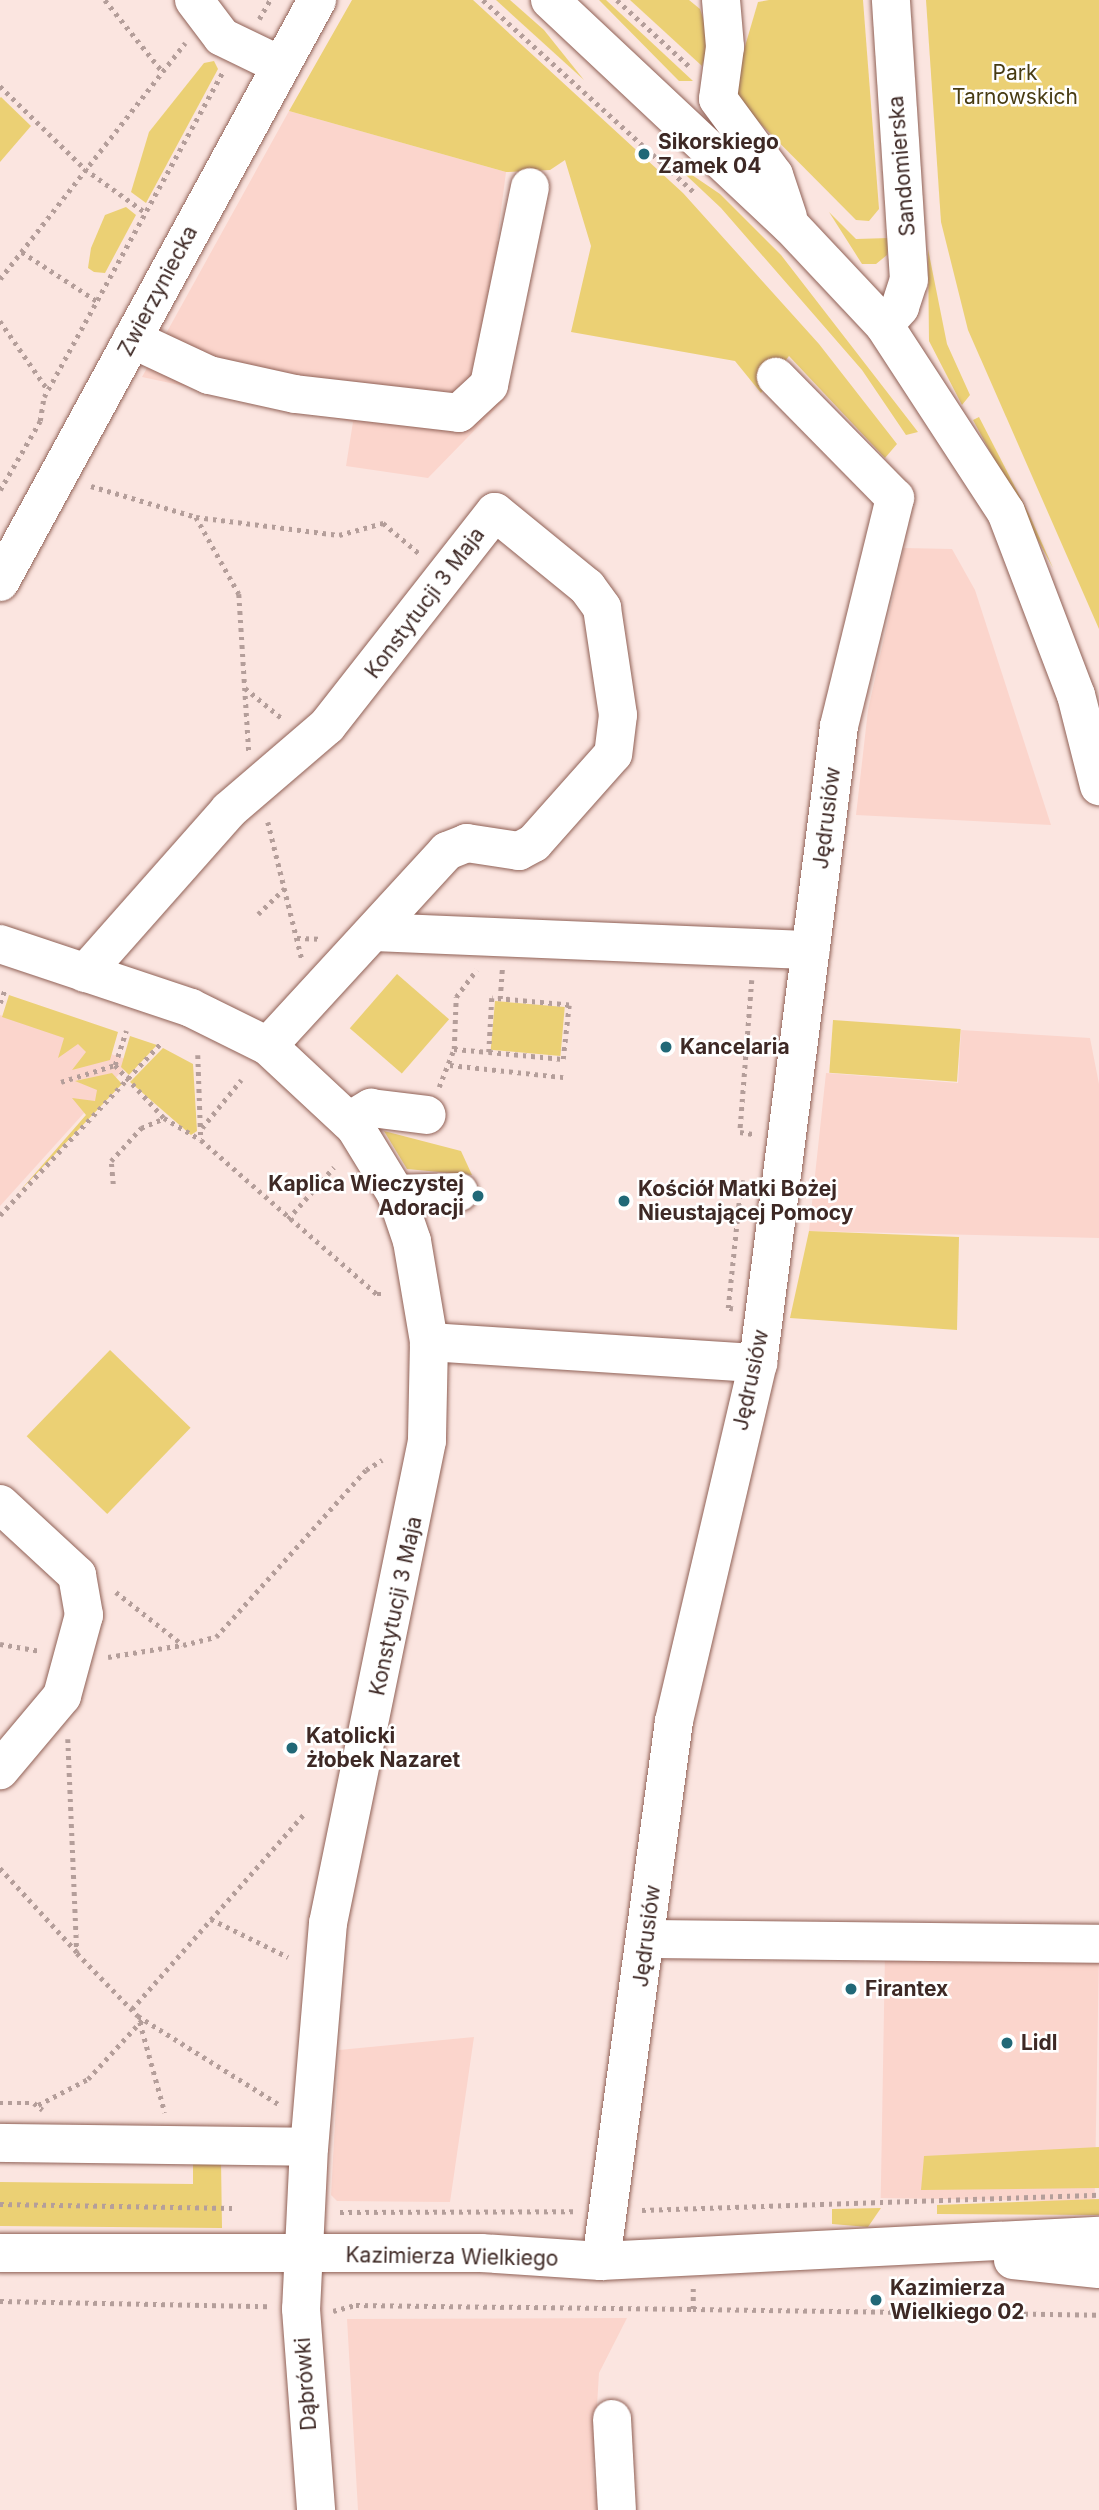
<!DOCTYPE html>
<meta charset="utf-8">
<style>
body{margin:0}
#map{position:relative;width:1099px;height:2510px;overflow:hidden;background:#fbe5e0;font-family:Inter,sans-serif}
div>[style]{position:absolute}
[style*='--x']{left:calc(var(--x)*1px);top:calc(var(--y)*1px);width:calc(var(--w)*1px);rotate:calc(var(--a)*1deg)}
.built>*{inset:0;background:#fbd5cc;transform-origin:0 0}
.green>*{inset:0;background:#ebd074;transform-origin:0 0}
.path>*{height:4.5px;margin-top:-2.25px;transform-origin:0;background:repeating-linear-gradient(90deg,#b49e9a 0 3.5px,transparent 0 8.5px)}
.roads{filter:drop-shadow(0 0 2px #906156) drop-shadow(0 0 2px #906156)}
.minor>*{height:38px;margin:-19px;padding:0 19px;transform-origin:19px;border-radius:19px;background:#fff}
.dots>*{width:19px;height:19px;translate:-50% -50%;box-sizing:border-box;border:4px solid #fff;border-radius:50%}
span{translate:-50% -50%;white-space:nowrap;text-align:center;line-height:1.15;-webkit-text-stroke:5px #fff;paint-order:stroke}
.park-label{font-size:21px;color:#483c13}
.poi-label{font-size:21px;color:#3e2925;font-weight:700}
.left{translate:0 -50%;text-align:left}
.right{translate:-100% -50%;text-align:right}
.street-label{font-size:21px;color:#3e2925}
</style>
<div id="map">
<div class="built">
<i style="clip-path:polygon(289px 111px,506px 172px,497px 241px,531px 249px,504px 400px,428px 478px,346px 466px,353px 422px,142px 377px)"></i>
<i style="clip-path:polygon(904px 548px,952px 549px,975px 590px,1051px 825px,856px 815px,868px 710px)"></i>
<i style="clip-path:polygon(0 1015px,131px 1061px,0 1206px)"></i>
<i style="clip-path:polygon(961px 1030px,1090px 1038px,1099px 1084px,1099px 1238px,809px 1231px,826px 1073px,958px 1083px)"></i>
<i style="left:885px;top:1952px;width:214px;height:246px;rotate:1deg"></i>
<i style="clip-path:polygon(474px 2037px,450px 2202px,337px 2201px,331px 2195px,339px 2050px)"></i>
<i style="clip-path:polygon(627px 2318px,599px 2373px,593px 2471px,598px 2510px,358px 2510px,347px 2319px)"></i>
</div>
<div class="green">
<i style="clip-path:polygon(352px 0,473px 0,683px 193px,819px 344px,897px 444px,885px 458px,789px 356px,761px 393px,735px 361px,571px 332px,591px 246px,565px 160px,550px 170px,506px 172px,289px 111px)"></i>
<i style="clip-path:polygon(496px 0,510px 0,544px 30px,584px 80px)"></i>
<i style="clip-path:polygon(599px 0,606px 0,693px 81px,679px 81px)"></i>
<i style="clip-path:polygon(630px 0,689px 0,700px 9px,710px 39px,702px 66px)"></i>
<i style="clip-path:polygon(769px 0,863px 0,879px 209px,869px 221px,856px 220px,731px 94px,758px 2px)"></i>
<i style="clip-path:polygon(926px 0,1099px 0,1099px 629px,968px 330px,941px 222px)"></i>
<i style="clip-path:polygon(214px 61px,218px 69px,146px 203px,131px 192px,149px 132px,204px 63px)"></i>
<i style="clip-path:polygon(1px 97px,31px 126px,0 162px,0 98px)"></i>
<i style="clip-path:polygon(670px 160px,720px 194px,781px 255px,918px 432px,906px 435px,862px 370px,721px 208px)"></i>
<i style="clip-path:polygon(126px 207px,136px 215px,105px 273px,94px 272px,88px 268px,91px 248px,105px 215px)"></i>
<i style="clip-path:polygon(829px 212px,856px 239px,889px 238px,887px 255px,876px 264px,862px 264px)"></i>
<i style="clip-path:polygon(928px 249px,947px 344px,970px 395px,962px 405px,929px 341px)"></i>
<i style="clip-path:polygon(979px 417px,1029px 514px,1053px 568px,973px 420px)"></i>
<i style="left:397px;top:974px;width:69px;height:72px;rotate:41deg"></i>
<i style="clip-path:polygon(9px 995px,118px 1032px,110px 1060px,72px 1070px,86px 1052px,78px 1044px,58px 1058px,64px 1038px,2px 1017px)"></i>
<i style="left:495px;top:1001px;width:70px;height:49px;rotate:5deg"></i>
<i style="left:833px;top:1020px;width:128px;height:53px;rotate:4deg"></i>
<i style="clip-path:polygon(130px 1036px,157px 1045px,129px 1075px,121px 1067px)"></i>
<i style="clip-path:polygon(163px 1048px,193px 1064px,197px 1131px,191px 1135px,130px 1082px)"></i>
<i style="clip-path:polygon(112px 1073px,122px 1084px,18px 1193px,86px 1115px,72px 1098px,95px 1101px,97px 1090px,75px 1081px)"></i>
<i style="clip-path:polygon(384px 1131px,461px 1151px,472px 1175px,407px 1169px)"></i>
<i style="clip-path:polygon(809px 1231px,959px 1237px,957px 1330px,790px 1318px)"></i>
<i style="left:110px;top:1350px;width:112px;height:120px;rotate:44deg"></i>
<i style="clip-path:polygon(1099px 2147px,1099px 2188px,921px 2190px,924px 2156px)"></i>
<i style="clip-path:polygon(193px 2159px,221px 2160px,222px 2228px,0 2226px,0 2182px,193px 2184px)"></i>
<i style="clip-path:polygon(1099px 2199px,1099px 2215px,937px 2214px,937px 2205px)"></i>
<i style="clip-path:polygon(881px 2208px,868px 2227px,832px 2224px,832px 2209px)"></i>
</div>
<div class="path">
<i style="--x:105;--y:0;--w:91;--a:51.2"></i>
<i style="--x:483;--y:0;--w:287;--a:42.3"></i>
<i style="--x:617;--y:0;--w:98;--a:42.5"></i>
<i style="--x:259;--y:19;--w:22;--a:-60"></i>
<i style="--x:0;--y:86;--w:119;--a:44.3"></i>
<i style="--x:85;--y:169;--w:75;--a:35.8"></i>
<i style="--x:22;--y:252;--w:90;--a:33.2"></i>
<i style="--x:0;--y:279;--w:300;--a:-51.9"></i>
<i style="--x:0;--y:321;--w:84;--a:55.2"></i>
<i style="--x:91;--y:486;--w:109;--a:16.4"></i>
<i style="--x:196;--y:517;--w:88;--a:60.8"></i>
<i style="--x:239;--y:594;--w:157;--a:86.4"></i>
<i style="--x:0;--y:490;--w:80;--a:-59.9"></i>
<i style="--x:40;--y:421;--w:24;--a:-81"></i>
<i style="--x:44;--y:397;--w:371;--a:-61.2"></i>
<i style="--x:196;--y:517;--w:144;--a:7.2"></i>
<i style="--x:339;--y:535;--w:46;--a:-15.3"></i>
<i style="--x:383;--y:523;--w:48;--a:40"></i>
<i style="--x:245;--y:688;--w:50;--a:39.4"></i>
<i style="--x:268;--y:822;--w:141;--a:76.1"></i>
<i style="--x:258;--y:914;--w:37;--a:-44"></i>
<i style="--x:297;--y:938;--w:23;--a:2"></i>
<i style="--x:752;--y:980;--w:152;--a:94.5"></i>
<i style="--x:740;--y:1132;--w:13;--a:9"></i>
<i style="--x:500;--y:999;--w:31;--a:-86"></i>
<i style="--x:0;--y:1003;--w:15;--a:-70"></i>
<i style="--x:454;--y:1049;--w:52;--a:-87.8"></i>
<i style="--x:456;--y:997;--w:34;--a:-53"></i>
<i style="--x:198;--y:1055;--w:85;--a:88"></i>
<i style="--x:201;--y:1140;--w:234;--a:41.2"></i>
<i style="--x:377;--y:1294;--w:9;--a:0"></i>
<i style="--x:115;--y:1065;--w:72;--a:47.2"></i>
<i style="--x:164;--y:1118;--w:43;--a:30.7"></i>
<i style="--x:450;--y:1065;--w:114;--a:6.1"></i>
<i style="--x:61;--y:1082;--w:57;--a:-17.5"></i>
<i style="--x:115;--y:1065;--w:36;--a:-72"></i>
<i style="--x:439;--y:1087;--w:41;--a:-68.5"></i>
<i style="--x:454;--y:1049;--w:35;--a:5"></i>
<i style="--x:489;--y:1052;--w:74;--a:5.4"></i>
<i style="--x:563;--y:1059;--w:54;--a:-83.7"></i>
<i style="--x:569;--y:1005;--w:77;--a:-174.8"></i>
<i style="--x:492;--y:998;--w:54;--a:93.2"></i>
<i style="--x:202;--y:1128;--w:62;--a:-50.9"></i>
<i style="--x:113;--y:1184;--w:23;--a:-95"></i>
<i style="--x:111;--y:1161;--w:45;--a:-47.7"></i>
<i style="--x:141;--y:1128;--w:25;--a:-23"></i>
<i style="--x:0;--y:1215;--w:236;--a:-46.9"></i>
<i style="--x:288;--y:1219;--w:69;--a:-48.5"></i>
<i style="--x:733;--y:1309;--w:5;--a:-169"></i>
<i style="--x:728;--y:1308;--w:127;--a:-84.1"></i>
<i style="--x:741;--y:1182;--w:7;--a:8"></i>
<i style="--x:116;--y:1592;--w:85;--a:38.3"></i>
<i style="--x:183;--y:1645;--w:34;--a:-14"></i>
<i style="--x:216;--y:1637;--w:224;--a:-48.1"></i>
<i style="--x:366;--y:1470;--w:19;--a:-32"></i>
<i style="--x:0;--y:1644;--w:41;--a:9.9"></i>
<i style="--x:108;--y:1657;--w:75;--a:-9.2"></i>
<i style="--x:68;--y:1739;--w:214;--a:87.6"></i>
<i style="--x:77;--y:1953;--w:88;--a:45.9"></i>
<i style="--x:138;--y:2016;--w:168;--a:32.1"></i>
<i style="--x:0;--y:1868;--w:114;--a:47.5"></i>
<i style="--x:211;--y:1919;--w:86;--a:26.3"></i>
<i style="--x:132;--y:2009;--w:259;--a:-48.6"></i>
<i style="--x:140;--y:2022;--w:94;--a:74.6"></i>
<i style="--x:0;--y:2103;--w:34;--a:0"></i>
<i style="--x:34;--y:2103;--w:11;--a:38"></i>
<i style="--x:38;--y:2105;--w:56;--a:-27.5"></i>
<i style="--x:88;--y:2079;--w:81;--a:-47.5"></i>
<i style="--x:0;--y:2204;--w:232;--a:1"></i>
<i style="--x:642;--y:2210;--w:457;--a:-1.9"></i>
<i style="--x:340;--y:2212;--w:236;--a:-0.2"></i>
<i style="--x:0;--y:2301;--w:268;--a:1.1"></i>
<i style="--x:693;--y:2309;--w:406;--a:0.8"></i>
<i style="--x:333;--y:2311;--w:24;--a:-15"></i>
<i style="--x:356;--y:2305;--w:337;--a:0.7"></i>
<i style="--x:693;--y:2309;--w:22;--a:-90"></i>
</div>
<div class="roads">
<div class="minor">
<i style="--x:194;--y:0;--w:46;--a:52.9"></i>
<i style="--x:222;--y:37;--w:64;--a:25.8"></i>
<i style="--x:550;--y:0;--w:330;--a:43.2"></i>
<i style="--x:791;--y:226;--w:136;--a:46.8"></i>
<i style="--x:884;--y:325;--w:223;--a:56.9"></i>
<i style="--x:1006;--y:512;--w:196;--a:69.1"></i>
<i style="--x:1076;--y:695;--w:94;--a:75.8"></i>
<i style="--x:721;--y:0;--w:47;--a:85.1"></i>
<i style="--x:725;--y:47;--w:52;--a:97.7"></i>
<i style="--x:718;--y:99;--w:94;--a:53.6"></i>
<i style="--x:774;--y:175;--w:44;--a:71.6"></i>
<i style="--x:884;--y:325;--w:24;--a:-48"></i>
<i style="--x:900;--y:307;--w:28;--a:-72"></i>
<i style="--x:909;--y:280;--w:281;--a:-93.7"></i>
<i style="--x:132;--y:339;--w:85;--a:25.1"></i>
<i style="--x:209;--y:375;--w:88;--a:12.5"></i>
<i style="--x:295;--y:394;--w:165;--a:6.6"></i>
<i style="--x:459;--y:413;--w:41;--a:-43"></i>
<i style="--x:489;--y:385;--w:202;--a:-78.3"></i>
<i style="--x:0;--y:582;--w:663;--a:-61.42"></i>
<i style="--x:375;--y:932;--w:436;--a:2.4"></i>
<i style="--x:0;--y:944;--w:201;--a:18.5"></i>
<i style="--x:191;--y:1008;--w:86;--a:26.3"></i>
<i style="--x:268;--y:1046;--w:119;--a:43"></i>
<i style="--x:355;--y:1127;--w:79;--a:58.5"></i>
<i style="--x:396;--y:1194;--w:50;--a:71.2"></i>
<i style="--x:412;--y:1241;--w:102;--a:80.4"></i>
<i style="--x:429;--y:1342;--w:99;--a:91.2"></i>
<i style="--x:427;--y:1441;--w:492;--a:101.6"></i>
<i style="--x:328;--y:1923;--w:225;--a:94.8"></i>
<i style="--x:309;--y:2147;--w:162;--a:92.8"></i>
<i style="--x:301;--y:2309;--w:202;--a:85.7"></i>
<i style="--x:85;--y:973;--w:217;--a:-48.5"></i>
<i style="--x:229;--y:810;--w:129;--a:-40.6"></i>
<i style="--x:327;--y:726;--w:272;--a:-51.9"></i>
<i style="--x:495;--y:512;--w:119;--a:39.2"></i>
<i style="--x:587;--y:587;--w:26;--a:54"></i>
<i style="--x:602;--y:608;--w:108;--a:81.5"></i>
<i style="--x:618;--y:715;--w:39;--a:97"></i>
<i style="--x:613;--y:754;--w:119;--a:131.6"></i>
<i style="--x:534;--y:843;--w:17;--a:152"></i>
<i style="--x:519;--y:851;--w:53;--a:-171.3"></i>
<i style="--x:467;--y:843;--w:22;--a:158"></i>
<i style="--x:447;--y:851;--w:265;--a:132.6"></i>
<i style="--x:349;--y:1121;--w:26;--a:-31"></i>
<i style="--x:371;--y:1108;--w:56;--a:7.1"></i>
<i style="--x:396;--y:1194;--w:63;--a:-1.8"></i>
<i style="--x:429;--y:1342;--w:330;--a:3.7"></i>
<i style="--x:0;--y:1504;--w:105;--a:42.7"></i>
<i style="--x:77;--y:1575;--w:41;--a:80.1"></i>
<i style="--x:84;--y:1615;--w:84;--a:105.2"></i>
<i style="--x:62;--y:1696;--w:97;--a:130"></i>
<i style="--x:647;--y:1939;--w:452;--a:0.6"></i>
<i style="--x:0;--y:2143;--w:309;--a:0.7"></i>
<i style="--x:0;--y:2253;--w:481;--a:0"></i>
<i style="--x:481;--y:2253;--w:120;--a:3.8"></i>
<i style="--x:601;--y:2261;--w:499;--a:-2.9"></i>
<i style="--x:1013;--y:2260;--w:86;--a:6"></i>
<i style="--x:601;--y:2261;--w:545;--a:-82.3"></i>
<i style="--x:674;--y:1721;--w:368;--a:-76.8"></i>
<i style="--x:758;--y:1363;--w:642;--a:-82.75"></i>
<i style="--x:839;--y:726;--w:235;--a:-76.2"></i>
<i style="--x:895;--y:498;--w:170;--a:-134.5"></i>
<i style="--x:612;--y:2419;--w:91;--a:86.9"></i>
</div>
</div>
<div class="dots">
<i style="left:644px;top:154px;background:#216877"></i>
<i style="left:666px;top:1047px;background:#216877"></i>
<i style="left:478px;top:1196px;background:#216877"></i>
<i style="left:624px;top:1201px;background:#216877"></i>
<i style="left:292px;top:1748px;background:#216877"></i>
<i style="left:851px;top:1989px;background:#216877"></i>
<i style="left:1007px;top:2043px;background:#216877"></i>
<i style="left:876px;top:2300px;background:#216877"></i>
</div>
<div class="park-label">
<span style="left:1015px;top:85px">Park<br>Tarnowskich</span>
</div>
<div class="poi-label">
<span class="left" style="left:658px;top:154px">Sikorskiego<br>Zamek 04</span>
<span class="left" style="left:680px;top:1047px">Kancelaria</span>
<span class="right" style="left:464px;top:1196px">Kaplica Wieczystej<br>Adoracji</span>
<span class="left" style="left:638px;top:1201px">Kościół Matki Bożej<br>Nieustającej Pomocy</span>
<span class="left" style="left:306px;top:1748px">Katolicki<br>żłobek Nazaret</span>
<span class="left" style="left:865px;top:1989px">Firantex</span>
<span class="left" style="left:1021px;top:2043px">Lidl</span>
<span class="left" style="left:890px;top:2300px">Kazimierza<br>Wielkiego 02</span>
</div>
<div class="street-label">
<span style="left:902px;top:166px;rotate:-95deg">Sandomierska</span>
<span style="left:158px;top:291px;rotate:-62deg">Zwierzyniecka</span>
<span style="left:425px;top:603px;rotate:-53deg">Konstytucji 3 Maja</span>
<span style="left:827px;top:818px;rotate:-83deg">Jędrusiów</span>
<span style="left:751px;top:1380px;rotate:-78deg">Jędrusiów</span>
<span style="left:396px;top:1606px;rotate:-78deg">Konstytucji 3 Maja</span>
<span style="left:647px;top:1936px;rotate:-83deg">Jędrusiów</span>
<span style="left:452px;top:2257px;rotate:1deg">Kazimierza Wielkiego</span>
<span style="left:306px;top:2384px;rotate:-94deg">Dąbrówki</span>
</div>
</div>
